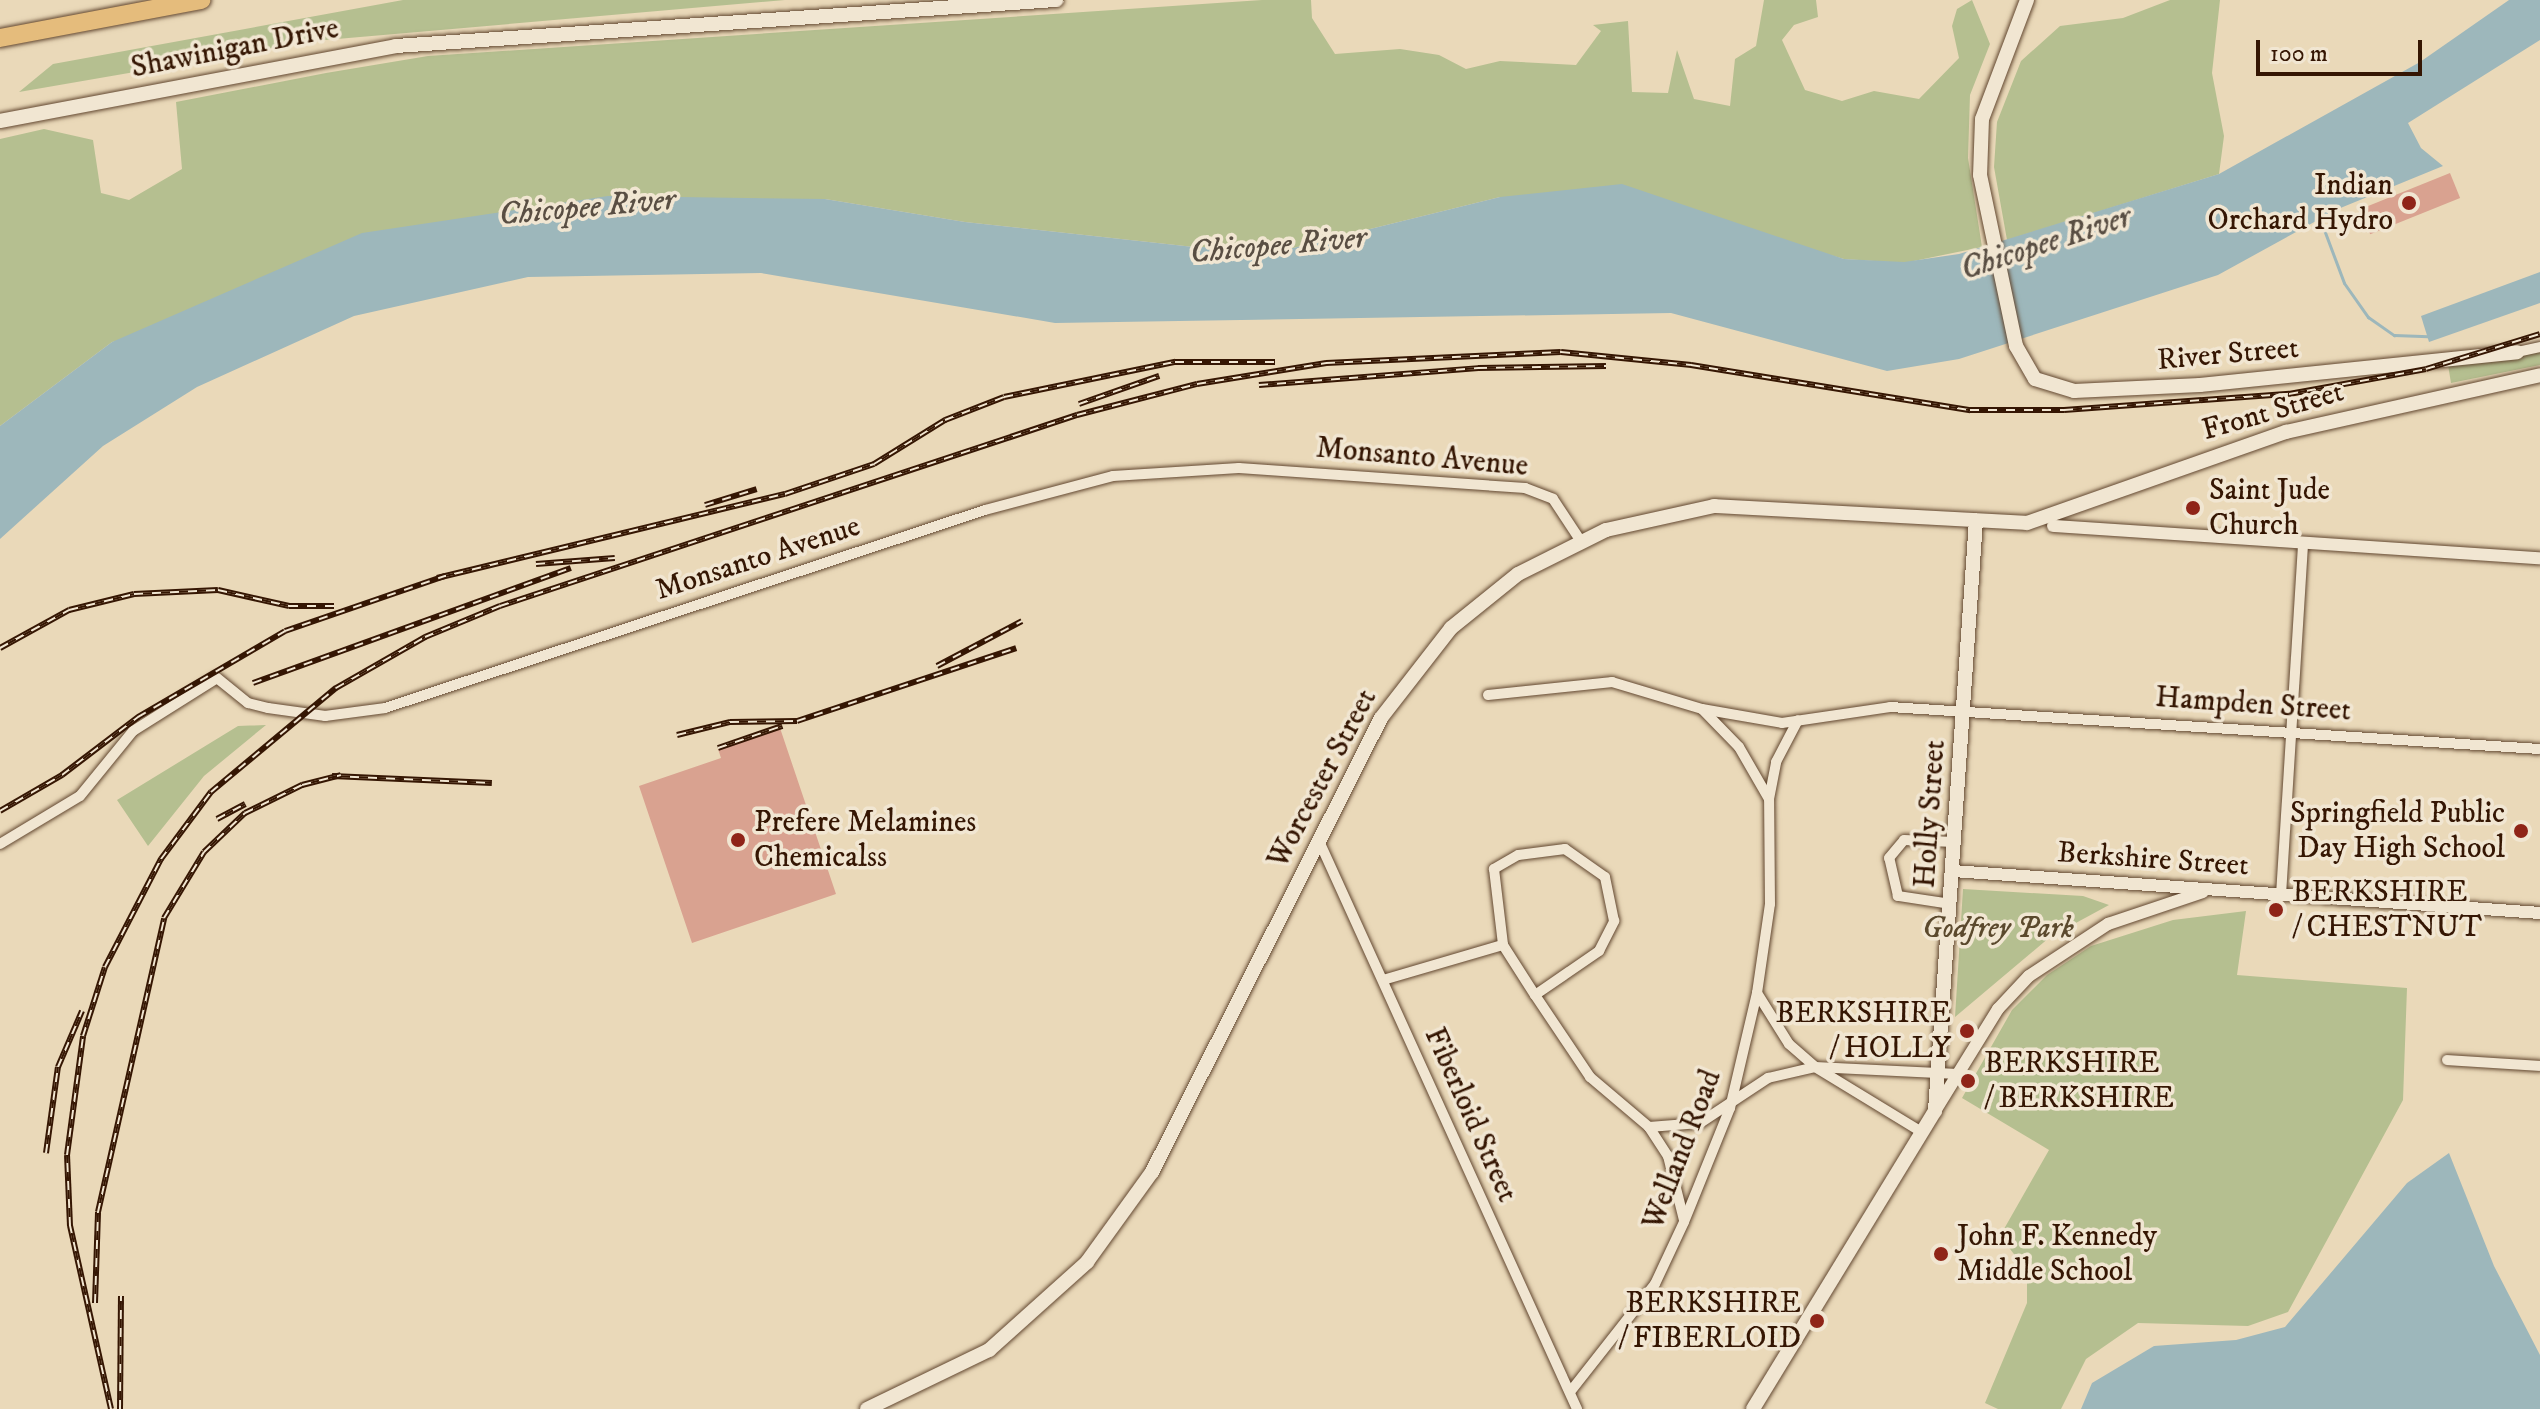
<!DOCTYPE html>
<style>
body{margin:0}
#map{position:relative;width:2540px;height:1409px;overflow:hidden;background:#ead9b9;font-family:"IM FELL DW Pica",serif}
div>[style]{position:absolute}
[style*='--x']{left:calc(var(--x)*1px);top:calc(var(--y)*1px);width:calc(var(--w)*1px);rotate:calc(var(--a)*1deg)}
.green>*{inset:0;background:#b5bf90}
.water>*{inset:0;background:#9db7bb}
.stream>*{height:3px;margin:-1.5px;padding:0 1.5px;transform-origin:1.5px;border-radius:1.5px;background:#9db7bb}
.building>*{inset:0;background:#d9a290;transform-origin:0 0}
.roads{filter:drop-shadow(0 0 2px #624730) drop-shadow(0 0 2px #624730)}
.minor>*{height:10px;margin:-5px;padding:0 5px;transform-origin:5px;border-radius:5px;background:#f1e6d2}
.tertiary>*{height:12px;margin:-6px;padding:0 6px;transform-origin:6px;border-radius:6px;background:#f1e6d2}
.secondary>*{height:14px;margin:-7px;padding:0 7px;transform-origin:7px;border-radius:7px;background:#f1e6d2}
.motorway>*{height:18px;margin:-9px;padding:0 9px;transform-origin:9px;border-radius:9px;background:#e5bc7c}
.rail>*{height:6px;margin-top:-3px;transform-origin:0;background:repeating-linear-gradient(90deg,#f1e6d2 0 9px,#351603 0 18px);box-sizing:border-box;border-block:2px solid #351603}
.dots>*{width:22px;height:22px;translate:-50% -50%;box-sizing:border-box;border:4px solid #f1e6d2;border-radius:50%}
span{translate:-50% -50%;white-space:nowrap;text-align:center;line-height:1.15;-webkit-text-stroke:7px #f1e6d2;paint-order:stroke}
.street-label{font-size:30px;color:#351603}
.poi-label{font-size:30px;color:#351603}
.right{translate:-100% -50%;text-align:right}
.left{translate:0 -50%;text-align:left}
.park-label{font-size:30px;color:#5b492d;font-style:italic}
.water-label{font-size:32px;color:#594e43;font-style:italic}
.scale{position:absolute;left:2256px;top:40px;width:166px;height:36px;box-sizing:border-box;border:4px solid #351603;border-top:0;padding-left:10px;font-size:24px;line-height:28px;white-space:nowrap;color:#351603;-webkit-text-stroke:6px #f1e6d2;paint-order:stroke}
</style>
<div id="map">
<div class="green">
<i style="clip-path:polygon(403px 0,785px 0,314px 41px,19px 92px,53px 64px)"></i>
<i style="clip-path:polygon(1262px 0,1311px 0,1312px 18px,1335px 54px,1400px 49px,1439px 55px,1466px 69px,1500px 61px,1576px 65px,1601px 31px,1593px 25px,1628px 21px,1632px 92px,1668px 93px,1677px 50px,1694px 99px,1730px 106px,1735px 59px,1756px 46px,1764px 0,1816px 0,1818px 17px,1794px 25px,1782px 40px,1805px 90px,1842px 101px,1874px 91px,1919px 99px,1959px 58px,1952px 26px,1957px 9px,1972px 0,1990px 44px,1970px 95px,1968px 158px,1982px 247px,1904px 263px,1844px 259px,1768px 237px,1500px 197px,1293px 248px,1194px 247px,965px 222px,825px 199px,112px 342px,0 426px,0 139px,44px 129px,93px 140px,101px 193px,129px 200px,182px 169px,176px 102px,326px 73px,428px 56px)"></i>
<i style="clip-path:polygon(2170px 0,2220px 0,2212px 73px,2224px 136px,2219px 174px,2007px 240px,1994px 167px,1997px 122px,2021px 61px,2060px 26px,2123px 18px)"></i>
<i style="clip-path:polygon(2540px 352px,2540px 365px,2451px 383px,2448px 365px)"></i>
<i style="clip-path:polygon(266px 725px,204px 776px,148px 846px,117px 800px,238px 726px)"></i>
<i style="clip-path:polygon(1963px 889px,2083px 896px,2109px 905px,2050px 937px,1955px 1017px)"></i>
<i style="clip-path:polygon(2246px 911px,2237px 975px,2407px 988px,2403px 1100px,2288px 1312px,2248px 1326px,2138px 1323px,2086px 1359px,2061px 1409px,1998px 1409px,1985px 1403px,2027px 1303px,2027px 1271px,2000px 1236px,2049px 1150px,1962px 1098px,2012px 1010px,2047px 975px,2091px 946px,2173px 920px)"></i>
</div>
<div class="water">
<i style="clip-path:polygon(2509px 0,2540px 0,2540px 40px,2408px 123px,2421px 148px,2443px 166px,2338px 209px,2218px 275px,1959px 359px,1887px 371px,1671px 313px,1055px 323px,761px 273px,528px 277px,354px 316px,197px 387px,103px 446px,0 539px,0 426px,112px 342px,362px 233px,608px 196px,825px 199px,965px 222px,1194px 247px,1293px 248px,1500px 197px,1622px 184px,1844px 259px,1904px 262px,1959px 254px,2219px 174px,2420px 62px)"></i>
<i style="clip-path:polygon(2540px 272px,2540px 303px,2429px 342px,2421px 316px)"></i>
<i style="clip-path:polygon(2449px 1153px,2494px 1266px,2540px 1355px,2540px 1409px,2081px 1409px,2092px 1383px,2154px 1346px,2236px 1340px,2285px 1327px,2407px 1183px)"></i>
</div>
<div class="stream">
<i style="--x:2320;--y:219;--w:68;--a:69.4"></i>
<i style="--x:2344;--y:283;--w:42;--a:54.8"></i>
<i style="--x:2368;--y:317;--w:32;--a:35"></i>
<i style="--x:2394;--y:335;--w:34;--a:2"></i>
</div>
<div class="building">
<i style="left:2450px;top:173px;width:27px;height:97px;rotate:68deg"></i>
<i style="clip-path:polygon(780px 728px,836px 894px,692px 943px,639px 786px,721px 758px,718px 749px)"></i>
</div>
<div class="roads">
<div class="minor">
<i style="--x:2517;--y:352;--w:24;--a:-12"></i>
<i style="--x:1488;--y:695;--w:125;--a:-6"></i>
<i style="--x:1612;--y:682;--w:94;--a:16.7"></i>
<i style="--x:1702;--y:709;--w:81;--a:9.9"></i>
<i style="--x:1782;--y:723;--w:109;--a:-8.4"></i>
<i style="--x:1890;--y:707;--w:651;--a:3.7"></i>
<i style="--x:1769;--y:799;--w:38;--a:-79"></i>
<i style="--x:1776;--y:762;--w:47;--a:-62.4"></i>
<i style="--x:1319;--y:841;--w:624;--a:65.57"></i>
<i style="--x:0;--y:844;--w:93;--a:-31"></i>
<i style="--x:80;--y:796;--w:84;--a:-50.8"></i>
<i style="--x:133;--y:731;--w:99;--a:-32.2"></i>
<i style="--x:217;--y:678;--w:40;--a:39"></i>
<i style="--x:248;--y:703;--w:21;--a:14"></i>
<i style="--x:268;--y:708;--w:58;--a:8"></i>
<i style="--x:325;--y:716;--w:61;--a:-7.6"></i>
<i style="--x:385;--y:708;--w:632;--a:-18.26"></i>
<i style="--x:985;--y:510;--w:132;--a:-14.9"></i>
<i style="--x:1113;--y:476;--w:126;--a:-3.6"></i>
<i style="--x:1239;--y:468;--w:287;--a:4"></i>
<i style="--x:1525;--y:488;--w:30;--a:21"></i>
<i style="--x:1553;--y:499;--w:49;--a:56.6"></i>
<i style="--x:2281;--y:895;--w:353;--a:-86.4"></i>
<i style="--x:1951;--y:904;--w:54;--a:-171.4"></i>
<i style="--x:1898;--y:896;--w:39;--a:-103"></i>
<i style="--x:1889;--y:858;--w:23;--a:-50"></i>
<i style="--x:1904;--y:840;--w:51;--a:2.2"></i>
<i style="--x:1383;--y:980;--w:125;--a:-16.3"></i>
<i style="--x:1757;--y:993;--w:60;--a:57.9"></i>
<i style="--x:1789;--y:1044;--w:35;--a:41"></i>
<i style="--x:1815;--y:1067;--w:143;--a:2.8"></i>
<i style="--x:1535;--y:995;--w:78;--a:-34.5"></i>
<i style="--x:1599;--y:951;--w:34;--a:-63"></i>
<i style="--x:1614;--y:921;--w:45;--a:-101.6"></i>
<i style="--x:1605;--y:877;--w:49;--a:-145"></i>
<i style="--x:1565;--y:849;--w:47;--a:172.7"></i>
<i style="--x:1518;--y:855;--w:28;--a:150"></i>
<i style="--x:1494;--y:869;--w:77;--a:83.2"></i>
<i style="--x:1503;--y:945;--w:59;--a:57.4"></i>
<i style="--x:1535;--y:995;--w:99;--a:56.1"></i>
<i style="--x:1590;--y:1077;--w:77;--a:40.3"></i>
<i style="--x:1649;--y:1127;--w:35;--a:57"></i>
<i style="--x:1668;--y:1156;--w:66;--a:76"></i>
<i style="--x:2447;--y:1060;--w:93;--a:3.7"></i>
<i style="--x:1649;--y:1127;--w:51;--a:-4.5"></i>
<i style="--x:1700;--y:1123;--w:82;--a:-33.5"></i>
<i style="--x:1768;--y:1078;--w:48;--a:-13.2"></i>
<i style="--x:1815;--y:1067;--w:123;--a:31.4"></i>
<i style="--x:1570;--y:1392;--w:137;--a:-51.8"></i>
<i style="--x:1655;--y:1284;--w:68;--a:-64.9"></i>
<i style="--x:1684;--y:1222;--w:123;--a:-68"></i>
<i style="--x:1730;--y:1108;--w:118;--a:-76.8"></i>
<i style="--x:1757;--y:993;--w:90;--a:-81.7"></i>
<i style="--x:1770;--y:904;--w:105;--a:-90.5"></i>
<i style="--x:1769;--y:799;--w:60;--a:-120"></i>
<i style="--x:1739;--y:747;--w:52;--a:-134.2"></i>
</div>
<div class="tertiary">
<i style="--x:2053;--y:526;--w:488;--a:3.8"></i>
<i style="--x:1953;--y:871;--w:589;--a:4.09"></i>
<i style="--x:1935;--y:1111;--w:120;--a:-58.3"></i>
<i style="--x:1998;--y:1009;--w:45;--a:-46.8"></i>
<i style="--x:2029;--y:976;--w:95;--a:-33.4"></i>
<i style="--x:2108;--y:924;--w:100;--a:-18.6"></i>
</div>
<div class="secondary">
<i style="--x:2027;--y:0;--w:127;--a:110.7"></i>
<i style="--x:1982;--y:119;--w:56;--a:92"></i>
<i style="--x:1980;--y:175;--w:175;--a:78.1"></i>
<i style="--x:2016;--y:346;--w:38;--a:60"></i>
<i style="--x:2035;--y:379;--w:41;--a:17.1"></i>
<i style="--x:2074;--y:391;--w:126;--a:-2.7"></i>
<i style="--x:2200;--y:385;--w:319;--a:-5.9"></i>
<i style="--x:0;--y:121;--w:403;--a:-10.7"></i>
<i style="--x:396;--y:46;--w:662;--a:-3.99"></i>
<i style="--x:867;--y:1409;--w:136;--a:-25.8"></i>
<i style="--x:989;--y:1350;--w:132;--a:-41.9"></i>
<i style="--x:1087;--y:1262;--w:111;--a:-54.2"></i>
<i style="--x:1152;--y:1172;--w:508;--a:-63.23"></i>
<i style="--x:1381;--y:718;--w:114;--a:-52.1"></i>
<i style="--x:1451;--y:628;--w:86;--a:-38.9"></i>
<i style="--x:1518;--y:574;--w:98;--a:-26.6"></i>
<i style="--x:1606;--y:530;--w:111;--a:-12.5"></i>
<i style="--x:1714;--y:506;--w:313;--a:3.1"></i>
<i style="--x:2027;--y:523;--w:275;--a:-19.4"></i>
<i style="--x:2286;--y:432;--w:260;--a:-12.6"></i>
<i style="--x:1753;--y:1409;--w:349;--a:-58.6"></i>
<i style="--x:1935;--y:1111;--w:592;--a:-86.03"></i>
</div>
<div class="motorway">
<i style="--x:0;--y:38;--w:205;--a:-10.7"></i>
</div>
</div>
<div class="rail">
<i style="--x:1259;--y:385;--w:220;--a:-4.4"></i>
<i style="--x:1478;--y:368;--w:128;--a:-0.9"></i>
<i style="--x:1079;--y:404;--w:85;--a:-19.3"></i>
<i style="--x:705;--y:505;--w:54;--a:-17.1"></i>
<i style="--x:536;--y:564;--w:79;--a:-4.3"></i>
<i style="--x:437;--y:578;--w:358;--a:-13.6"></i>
<i style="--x:785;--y:494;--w:94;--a:-18.6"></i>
<i style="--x:874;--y:464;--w:84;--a:-31.8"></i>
<i style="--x:945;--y:420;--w:63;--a:-21.3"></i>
<i style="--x:1004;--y:397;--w:175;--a:-11.6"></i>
<i style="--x:1175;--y:362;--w:100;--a:0"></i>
<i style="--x:0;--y:648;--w:79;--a:-28.8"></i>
<i style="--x:69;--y:610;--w:67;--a:-13.8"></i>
<i style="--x:134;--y:594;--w:84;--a:-2.7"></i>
<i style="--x:218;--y:590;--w:73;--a:12.7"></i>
<i style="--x:289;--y:606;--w:45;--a:0"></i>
<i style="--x:937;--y:666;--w:96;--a:-27.9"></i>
<i style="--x:253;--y:683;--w:338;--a:-19.9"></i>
<i style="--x:677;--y:735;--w:55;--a:-13.8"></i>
<i style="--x:730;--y:722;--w:67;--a:-0.9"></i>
<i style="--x:797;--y:721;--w:231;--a:-18.4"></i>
<i style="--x:718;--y:748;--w:68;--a:-19"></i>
<i style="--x:332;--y:776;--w:160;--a:2.5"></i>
<i style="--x:0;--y:811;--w:72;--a:-30.1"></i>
<i style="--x:62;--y:775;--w:96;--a:-37.3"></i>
<i style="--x:138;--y:717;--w:170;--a:-30.3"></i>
<i style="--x:285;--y:631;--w:169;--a:-19"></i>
<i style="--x:217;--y:819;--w:32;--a:-28"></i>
<i style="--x:46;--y:1153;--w:87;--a:-82.1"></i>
<i style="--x:58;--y:1067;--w:61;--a:-66.8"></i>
<i style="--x:95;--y:1303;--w:91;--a:-88.1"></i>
<i style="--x:98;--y:1212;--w:301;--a:-77.3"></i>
<i style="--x:164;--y:918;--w:77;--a:-58.8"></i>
<i style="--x:204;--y:852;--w:57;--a:-43.6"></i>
<i style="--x:245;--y:813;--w:64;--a:-26.2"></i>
<i style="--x:302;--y:785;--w:40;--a:-14.4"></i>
<i style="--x:111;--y:1409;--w:188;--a:-102.6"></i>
<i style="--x:70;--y:1226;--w:71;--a:-92.4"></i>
<i style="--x:67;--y:1155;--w:120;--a:-82.3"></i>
<i style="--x:83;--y:1036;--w:72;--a:-72.3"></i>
<i style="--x:105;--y:967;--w:122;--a:-62.6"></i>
<i style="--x:161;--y:859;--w:84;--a:-53.3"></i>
<i style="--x:211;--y:792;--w:163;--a:-39.8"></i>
<i style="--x:336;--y:688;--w:103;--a:-29.8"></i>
<i style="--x:425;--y:637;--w:81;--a:-22.5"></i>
<i style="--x:500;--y:606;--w:608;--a:-18.32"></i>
<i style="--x:1077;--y:415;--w:124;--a:-14.5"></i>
<i style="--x:1197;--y:384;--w:131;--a:-9.2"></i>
<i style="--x:1326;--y:363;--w:235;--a:-2.7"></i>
<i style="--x:1561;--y:352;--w:131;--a:5.7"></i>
<i style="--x:1691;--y:365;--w:283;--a:9.2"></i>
<i style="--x:1970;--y:410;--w:94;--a:0"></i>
<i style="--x:2064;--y:410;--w:226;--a:-4.1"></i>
<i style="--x:2289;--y:394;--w:139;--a:-10.3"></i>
<i style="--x:2426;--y:369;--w:119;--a:-17.1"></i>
<i style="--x:120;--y:1409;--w:113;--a:-89.5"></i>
</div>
<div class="dots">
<i style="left:2409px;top:203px;background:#8f2418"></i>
<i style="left:2193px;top:508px;background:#8f2418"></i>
<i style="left:2521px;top:831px;background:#8f2418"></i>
<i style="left:738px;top:840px;background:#8f2418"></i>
<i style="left:2276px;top:910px;background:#8f2418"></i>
<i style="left:1967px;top:1031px;background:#8f2418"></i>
<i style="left:1968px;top:1081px;background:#8f2418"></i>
<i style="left:1941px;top:1254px;background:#8f2418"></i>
<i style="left:1817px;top:1321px;background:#8f2418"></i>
</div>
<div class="street-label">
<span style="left:235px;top:49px;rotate:-11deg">Shawinigan Drive</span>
<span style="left:2228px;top:355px;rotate:-5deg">River Street</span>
<span style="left:2273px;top:412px;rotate:-16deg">Front Street</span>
<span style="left:1422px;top:458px;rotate:5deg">Monsanto Avenue</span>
<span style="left:758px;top:559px;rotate:-18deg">Monsanto Avenue</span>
<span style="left:2253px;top:705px;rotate:4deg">Hampden Street</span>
<span style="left:1323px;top:779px;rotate:-62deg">Worcester Street</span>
<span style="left:1931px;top:814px;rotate:-86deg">Holly Street</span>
<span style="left:2153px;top:860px;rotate:4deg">Berkshire Street</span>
<span style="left:1470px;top:1115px;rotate:66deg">Fiberloid Street</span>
<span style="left:1683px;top:1150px;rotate:-69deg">Welland Road</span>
</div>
<div class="poi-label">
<span class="right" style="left:2393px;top:203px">Indian<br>Orchard Hydro</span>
<span class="left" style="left:2209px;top:508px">Saint Jude<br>Church</span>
<span class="right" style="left:2505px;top:831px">Springfield Public<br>Day High School</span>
<span class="left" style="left:754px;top:840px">Prefere Melamines<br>Chemicalss</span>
<span class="left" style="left:2292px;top:910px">BERKSHIRE<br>/ CHESTNUT</span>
<span class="right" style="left:1951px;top:1031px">BERKSHIRE<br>/ HOLLY</span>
<span class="left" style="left:1984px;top:1081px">BERKSHIRE<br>/ BERKSHIRE</span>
<span class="left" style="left:1957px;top:1254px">John F. Kennedy<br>Middle School</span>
<span class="right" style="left:1801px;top:1321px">BERKSHIRE<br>/ FIBERLOID</span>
</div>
<div class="park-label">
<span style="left:1998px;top:929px">Godfrey Park</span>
</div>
<div class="water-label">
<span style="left:587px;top:208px;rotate:-5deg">Chicopee River</span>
<span style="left:2046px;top:244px;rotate:-18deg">Chicopee River</span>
<span style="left:1278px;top:246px;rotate:-5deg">Chicopee River</span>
</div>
<div class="scale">100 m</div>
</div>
